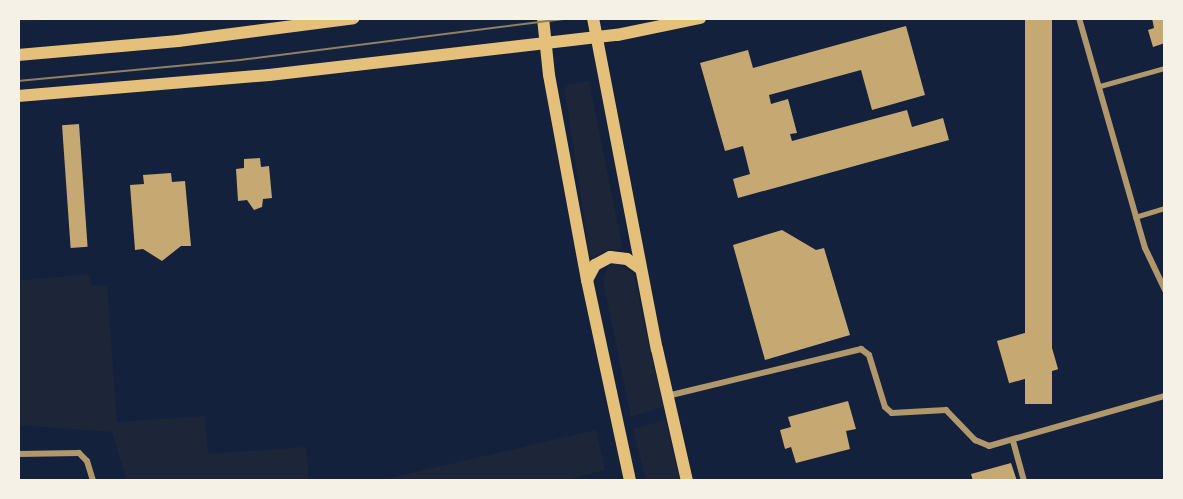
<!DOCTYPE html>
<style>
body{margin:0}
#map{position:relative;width:1183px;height:499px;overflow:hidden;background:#14213d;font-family:Arial,sans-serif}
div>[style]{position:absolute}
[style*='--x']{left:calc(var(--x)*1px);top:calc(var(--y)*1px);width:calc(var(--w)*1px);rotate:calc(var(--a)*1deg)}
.green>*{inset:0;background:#1d2539}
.building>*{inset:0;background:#c6a872;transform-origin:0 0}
.service>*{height:4.5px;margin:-2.25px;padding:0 2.25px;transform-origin:2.25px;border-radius:2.25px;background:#b1986c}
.minor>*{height:6px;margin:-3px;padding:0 3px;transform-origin:3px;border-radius:3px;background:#b1986c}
.secondary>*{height:12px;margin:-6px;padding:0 6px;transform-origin:6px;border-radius:6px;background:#e5c07b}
.tram>*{height:1.5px;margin:-0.75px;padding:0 0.75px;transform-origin:0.75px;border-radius:0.75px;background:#918062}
span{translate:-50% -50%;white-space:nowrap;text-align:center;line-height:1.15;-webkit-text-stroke:6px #f6f1e7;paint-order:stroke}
.frame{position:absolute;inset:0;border:20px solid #f6f1e7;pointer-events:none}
</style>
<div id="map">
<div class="green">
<i style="clip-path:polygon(18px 18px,75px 18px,18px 23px)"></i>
<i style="clip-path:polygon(589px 81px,623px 249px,609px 249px,590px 258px,564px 85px)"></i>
<i style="clip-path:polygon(616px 264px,633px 273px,663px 407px,631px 417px,603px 282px,608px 266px)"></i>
<i style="clip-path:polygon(90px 274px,91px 286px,107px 285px,117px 422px,205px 416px,208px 454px,306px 447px,309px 481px,127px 481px,112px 432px,18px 425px,18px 281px)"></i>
<i style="clip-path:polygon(665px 420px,680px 481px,646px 481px,633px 429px)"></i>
<i style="clip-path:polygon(596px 430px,605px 470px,564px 481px,377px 481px)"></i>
</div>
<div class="building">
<i style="left:1025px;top:18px;width:27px;height:386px"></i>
<i style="clip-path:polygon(1152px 18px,1165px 18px,1165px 43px,1153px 47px,1148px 30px,1154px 28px)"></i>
<i style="clip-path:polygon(906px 26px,925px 95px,872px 110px,861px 70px,769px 95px,771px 104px,788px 99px,797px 133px,790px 134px,792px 141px,907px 110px,912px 127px,943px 118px,949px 140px,738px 198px,733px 179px,750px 174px,743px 146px,725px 151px,700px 63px,748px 50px,753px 68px)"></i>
<i style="left:79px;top:124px;width:123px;height:17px;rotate:86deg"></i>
<i style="clip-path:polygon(260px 158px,261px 167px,269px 166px,272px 198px,263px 199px,262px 207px,254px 210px,247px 200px,238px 201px,236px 169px,244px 168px,244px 159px)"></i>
<i style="clip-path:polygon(171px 173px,172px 182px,185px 181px,191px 246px,181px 246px,162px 261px,143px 249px,135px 250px,130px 185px,144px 184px,143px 175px)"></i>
<i style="clip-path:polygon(782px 230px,816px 250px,824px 248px,850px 335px,765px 360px,733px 245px)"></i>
<i style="left:1046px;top:327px;width:44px;height:51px;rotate:74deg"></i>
<i style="clip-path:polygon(848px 401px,856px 429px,846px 431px,850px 449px,796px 463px,791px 447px,785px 449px,780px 430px,791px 427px,788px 417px)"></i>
<i style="clip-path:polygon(1011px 463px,1017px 481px,973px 481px,971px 474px)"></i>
</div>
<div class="service">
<i style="--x:1100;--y:86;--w:67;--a:-15.5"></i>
<i style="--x:1135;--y:217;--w:31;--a:-17"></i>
</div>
<div class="minor">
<i style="--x:1079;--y:18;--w:239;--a:74"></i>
<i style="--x:1145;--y:248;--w:47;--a:64.5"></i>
<i style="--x:667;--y:396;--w:200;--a:-13.6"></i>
<i style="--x:861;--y:349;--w:10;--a:37"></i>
<i style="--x:869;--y:355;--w:54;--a:72.9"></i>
<i style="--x:885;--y:407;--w:9;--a:41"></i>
<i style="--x:892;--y:413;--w:54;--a:-3.2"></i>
<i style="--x:946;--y:410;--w:42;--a:46"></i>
<i style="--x:975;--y:440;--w:15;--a:23"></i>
<i style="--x:989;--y:446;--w:183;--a:-15.9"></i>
<i style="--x:1013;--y:441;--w:41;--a:74.6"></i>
<i style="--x:18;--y:454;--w:61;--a:-0.9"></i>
<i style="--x:79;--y:453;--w:11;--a:45"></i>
<i style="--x:87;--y:461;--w:21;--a:73"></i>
</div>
<div class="secondary">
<i style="--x:543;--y:18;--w:57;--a:84"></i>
<i style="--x:549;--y:75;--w:208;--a:79.5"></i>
<i style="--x:587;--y:280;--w:206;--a:77.9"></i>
<i style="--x:593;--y:18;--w:337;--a:79.1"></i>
<i style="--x:657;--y:349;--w:135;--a:77.2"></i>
<i style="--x:18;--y:55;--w:161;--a:-5"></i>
<i style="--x:178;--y:41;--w:177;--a:-7.4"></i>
<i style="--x:18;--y:96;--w:252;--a:-4.8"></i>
<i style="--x:269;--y:75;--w:350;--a:-6.6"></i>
<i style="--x:617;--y:35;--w:85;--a:-11.6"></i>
<i style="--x:587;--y:280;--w:17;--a:-62"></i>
<i style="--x:595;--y:265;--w:17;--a:-28"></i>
<i style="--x:610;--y:257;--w:17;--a:7"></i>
<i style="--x:627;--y:259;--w:17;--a:36"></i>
</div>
<div class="tram">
<i style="--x:18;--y:81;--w:223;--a:-5.4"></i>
<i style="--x:240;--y:60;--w:336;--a:-7.2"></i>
</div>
<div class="frame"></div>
</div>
